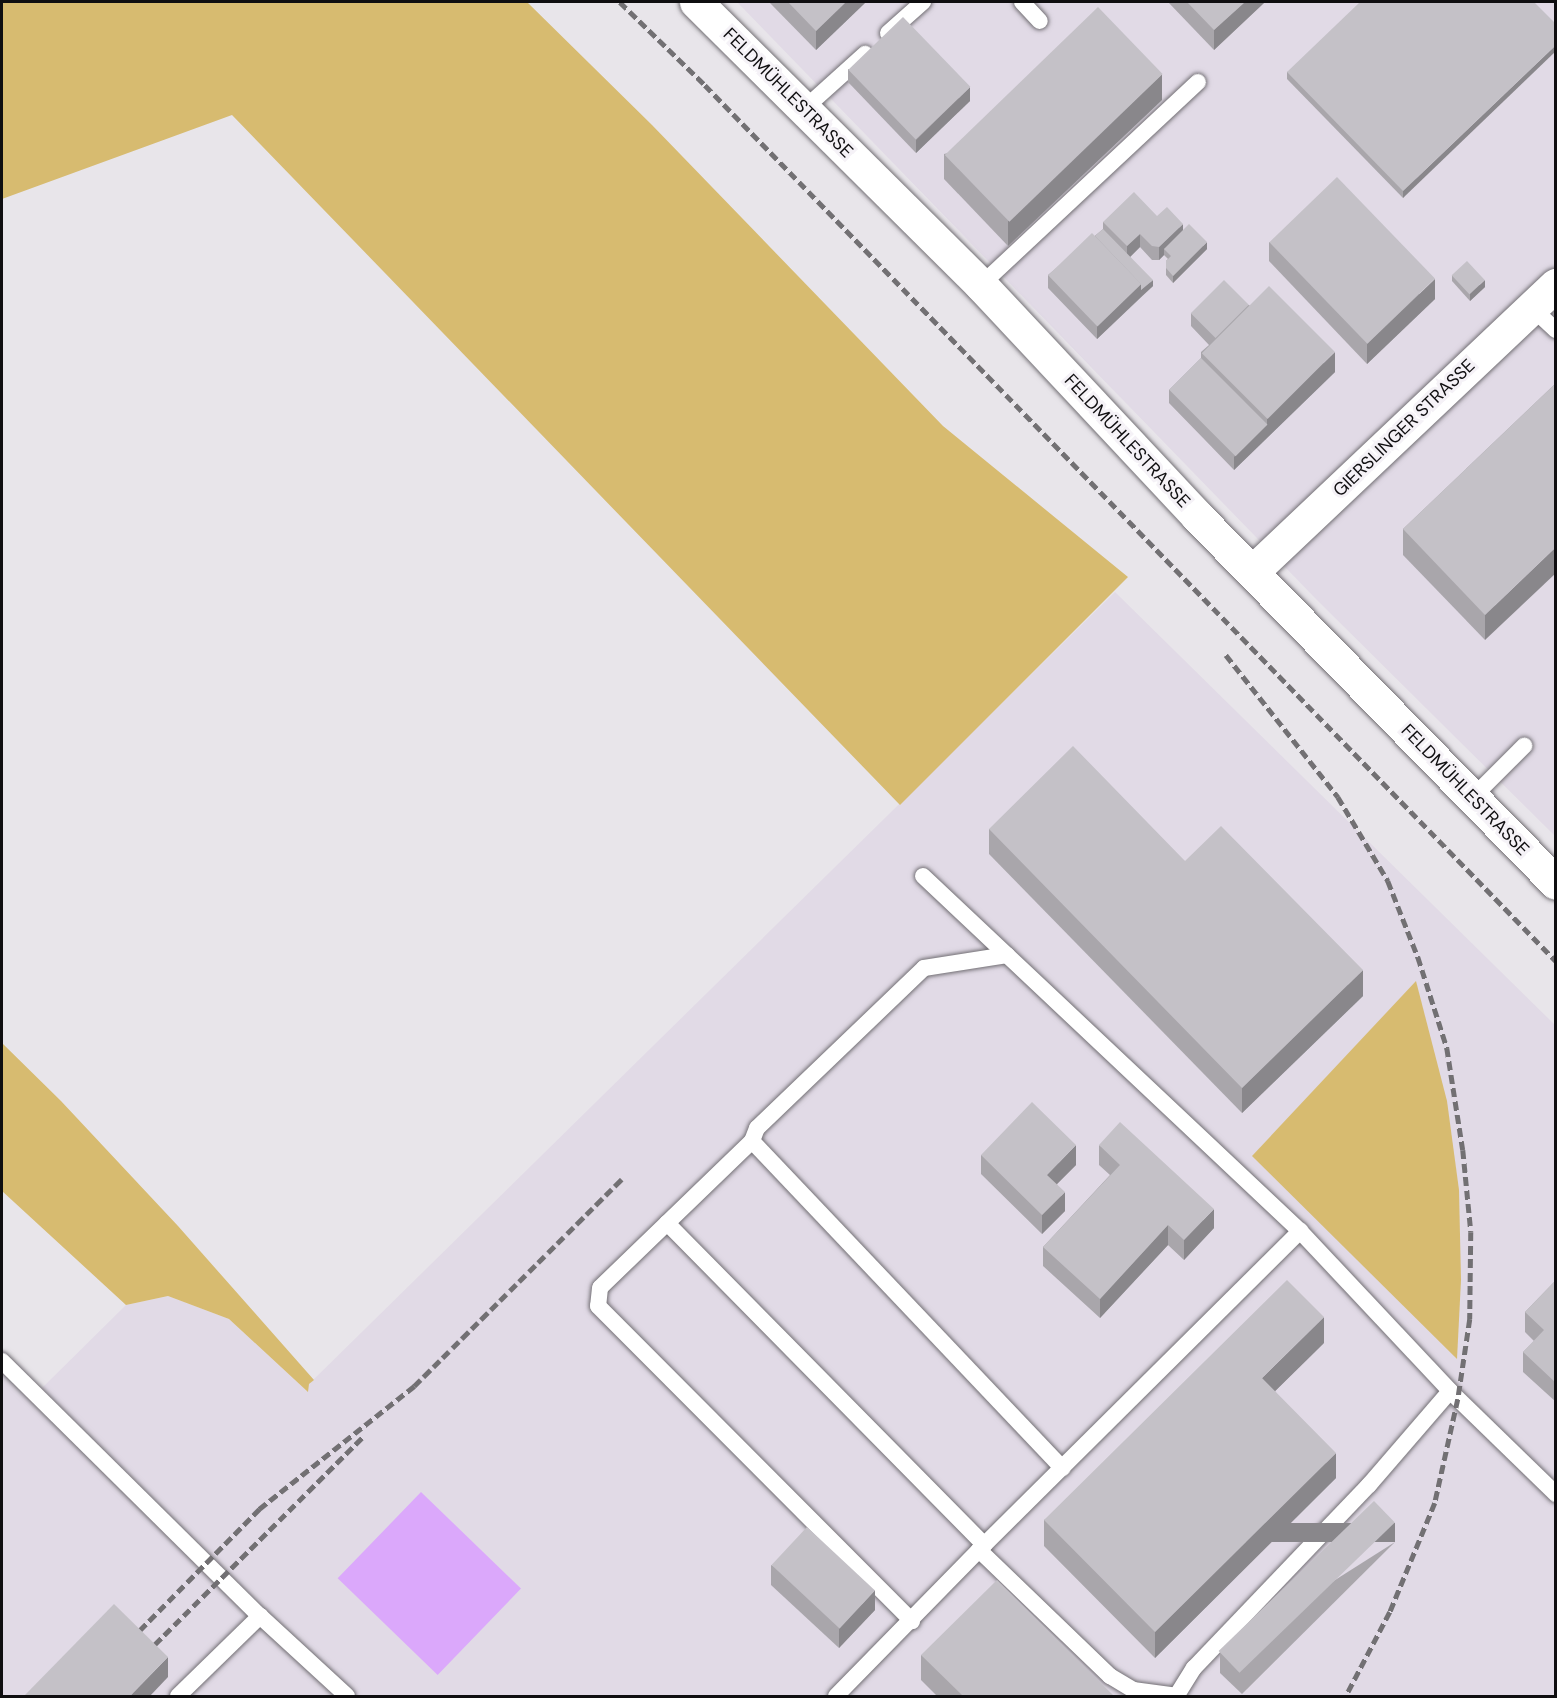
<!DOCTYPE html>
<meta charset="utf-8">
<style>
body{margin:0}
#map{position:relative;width:1557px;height:1698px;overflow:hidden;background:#e8e5ea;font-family:"DM Sans",sans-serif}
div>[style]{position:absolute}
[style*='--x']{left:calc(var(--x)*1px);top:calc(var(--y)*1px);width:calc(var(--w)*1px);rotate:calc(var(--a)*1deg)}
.built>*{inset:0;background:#e1dae6}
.green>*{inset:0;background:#d7bb70}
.water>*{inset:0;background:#dba8fb;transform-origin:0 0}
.roads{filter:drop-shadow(0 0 2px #726f74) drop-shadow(0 0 2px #726f74)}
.service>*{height:16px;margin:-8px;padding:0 8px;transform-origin:8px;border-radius:8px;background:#fff}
.minor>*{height:33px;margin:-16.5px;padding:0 16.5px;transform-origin:16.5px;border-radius:16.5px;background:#fff}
.tertiary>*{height:33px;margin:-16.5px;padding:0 16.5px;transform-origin:16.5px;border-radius:16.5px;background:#fff}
.rail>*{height:4.5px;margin-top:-2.25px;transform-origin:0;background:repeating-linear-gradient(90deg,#727073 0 9px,transparent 0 13.5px)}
.wall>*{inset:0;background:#a9a6ab}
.shaded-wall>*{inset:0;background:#89878b;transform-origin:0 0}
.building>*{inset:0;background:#c4c1c7;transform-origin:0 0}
span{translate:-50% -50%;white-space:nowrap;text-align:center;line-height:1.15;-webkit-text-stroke:6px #f5f2f7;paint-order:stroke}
.street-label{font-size:18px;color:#0f0e10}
.frame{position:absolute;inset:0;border:3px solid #0f0e10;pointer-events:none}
</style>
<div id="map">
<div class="built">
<i style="clip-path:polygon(737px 2px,1555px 2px,1555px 836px,1317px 600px)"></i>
<i style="clip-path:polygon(1115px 592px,1555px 1025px,1555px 1696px,2px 1696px,2px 1348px,42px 1388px,126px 1305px,168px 1296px,229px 1319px,307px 1391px,309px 1384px)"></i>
</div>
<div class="green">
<i style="clip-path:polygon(2px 2px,527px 2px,652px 125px,943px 426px,1128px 577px,900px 805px,232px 115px,2px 199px)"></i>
<i style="clip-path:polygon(1416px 981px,1447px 1101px,1459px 1190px,1461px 1280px,1457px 1359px,1252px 1156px)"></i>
<i style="clip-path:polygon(2px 1043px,61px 1101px,178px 1226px,314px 1380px,309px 1384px,308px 1392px,229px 1319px,168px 1296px,126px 1305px,2px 1191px)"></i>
</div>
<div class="water">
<i style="left:421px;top:1492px;width:139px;height:120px;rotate:44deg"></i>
</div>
<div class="roads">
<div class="service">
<i style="--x:1022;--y:2;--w:26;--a:47"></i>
<i style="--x:888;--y:33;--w:47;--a:-41.5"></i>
<i style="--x:805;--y:108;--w:81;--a:-42"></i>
<i style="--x:981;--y:285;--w:297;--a:-43.1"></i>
<i style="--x:1531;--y:307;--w:34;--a:43"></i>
<i style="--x:1472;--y:798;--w:74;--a:-45"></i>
<i style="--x:923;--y:876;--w:518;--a:43.28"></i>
<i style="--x:1300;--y:1231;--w:219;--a:46.8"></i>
<i style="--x:1450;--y:1391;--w:148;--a:44.2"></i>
<i style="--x:1007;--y:955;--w:84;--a:171.1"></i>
<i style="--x:924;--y:968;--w:231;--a:136.2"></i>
<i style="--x:757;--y:1128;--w:14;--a:111"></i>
<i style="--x:752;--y:1141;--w:451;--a:46.5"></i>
<i style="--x:752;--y:1141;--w:211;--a:136"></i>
<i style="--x:600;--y:1288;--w:18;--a:96"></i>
<i style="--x:598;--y:1306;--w:445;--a:45.1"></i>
<i style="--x:667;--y:1223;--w:452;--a:45.4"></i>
<i style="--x:2;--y:1361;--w:363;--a:44.7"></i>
<i style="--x:260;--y:1616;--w:118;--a:42.6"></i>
<i style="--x:979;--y:1550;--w:182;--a:43.9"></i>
<i style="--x:1110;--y:1676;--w:27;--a:31"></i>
<i style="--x:1133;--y:1690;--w:45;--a:7.6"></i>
<i style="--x:1177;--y:1695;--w:32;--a:-58"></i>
<i style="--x:1194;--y:1668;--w:253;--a:-46.3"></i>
<i style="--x:1369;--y:1485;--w:124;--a:-49.2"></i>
<i style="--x:178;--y:1696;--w:115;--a:-44.3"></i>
<i style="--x:836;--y:1696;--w:204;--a:-45.6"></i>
<i style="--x:979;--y:1550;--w:453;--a:-44.8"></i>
</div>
<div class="minor">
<i style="--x:1252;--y:572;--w:418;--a:-43.4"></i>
</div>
<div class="tertiary">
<i style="--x:696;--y:2;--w:402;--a:44.8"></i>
<i style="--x:981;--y:285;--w:316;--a:46.9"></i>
<i style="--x:1197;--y:516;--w:513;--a:45.63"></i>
</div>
</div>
<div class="rail">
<i style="--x:620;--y:2;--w:119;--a:44.3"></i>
<i style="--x:705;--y:85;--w:1221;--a:45.83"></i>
<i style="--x:1226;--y:655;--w:181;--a:51.7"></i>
<i style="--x:1338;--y:797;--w:98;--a:59.2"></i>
<i style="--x:1388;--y:881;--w:82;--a:68.5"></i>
<i style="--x:1418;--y:957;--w:96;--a:72.3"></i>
<i style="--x:1447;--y:1048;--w:103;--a:81.1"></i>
<i style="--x:1463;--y:1150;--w:82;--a:84.4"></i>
<i style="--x:1471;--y:1232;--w:87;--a:90.7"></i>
<i style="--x:1470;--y:1319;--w:81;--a:98.5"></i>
<i style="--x:1458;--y:1399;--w:107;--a:102.5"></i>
<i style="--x:1435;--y:1503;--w:118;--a:112.4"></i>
<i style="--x:1390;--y:1612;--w:95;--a:117.6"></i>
<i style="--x:130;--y:1640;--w:184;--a:-45.4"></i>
<i style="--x:259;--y:1509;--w:198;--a:-38.4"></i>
<i style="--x:414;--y:1386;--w:296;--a:-44.9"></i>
<i style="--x:145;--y:1654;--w:309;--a:-44.9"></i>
</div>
<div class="wall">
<i style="clip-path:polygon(769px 2px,866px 2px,816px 50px)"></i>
<i style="clip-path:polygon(1168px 2px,1265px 2px,1214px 50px)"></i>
<i style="clip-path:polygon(1534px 2px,1403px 198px,1287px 79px,1287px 72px)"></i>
<i style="clip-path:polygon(848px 69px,970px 101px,916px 153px,848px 82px)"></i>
<i style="clip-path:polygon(1162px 100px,1008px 246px,944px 179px,944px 154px)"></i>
<i style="clip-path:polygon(1157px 216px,1183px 230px,1207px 249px,1173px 283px,1166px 275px,1166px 261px,1168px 259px,1164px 255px,1159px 260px,1152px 260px,1140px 247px,1130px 257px,1153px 286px,1097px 339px,1048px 288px,1048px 275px,1103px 229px,1103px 222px)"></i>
<i style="clip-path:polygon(1269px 242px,1435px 299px,1367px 364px,1269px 261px)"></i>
<i style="clip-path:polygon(1452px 275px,1485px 287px,1470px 301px,1452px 281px)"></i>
<i style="clip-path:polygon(1249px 305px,1335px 372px,1234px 470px,1169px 403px,1169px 390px,1201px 358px,1201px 352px,1209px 345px,1191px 326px,1191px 313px)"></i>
<i style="clip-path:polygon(1556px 383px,1485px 640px,1403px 555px,1403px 529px)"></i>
<i style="clip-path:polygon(989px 829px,1185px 861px,1363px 996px,1242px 1113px,989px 854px)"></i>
<i style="clip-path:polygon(1099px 1145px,1214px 1228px,1184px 1260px,1168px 1245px,1100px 1318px,1043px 1266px,1043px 1247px,1110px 1175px,1099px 1165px)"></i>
<i style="clip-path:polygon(981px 1155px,1076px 1165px,1057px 1184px,1065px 1211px,1042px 1234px,981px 1174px)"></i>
<i style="clip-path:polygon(1556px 1280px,1556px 1402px,1523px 1372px,1523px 1352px,1534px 1341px,1525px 1332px,1525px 1312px)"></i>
<i style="clip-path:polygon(1324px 1343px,1275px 1391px,1336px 1478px,1155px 1658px,1044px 1546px,1044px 1520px)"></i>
<i style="clip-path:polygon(1395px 1542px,1242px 1694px,1220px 1673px,1220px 1653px)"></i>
<i style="clip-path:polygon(771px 1565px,875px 1610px,839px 1648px,771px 1585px)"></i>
<i style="clip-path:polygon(921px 1655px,1114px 1696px,937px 1696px,921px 1680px)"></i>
</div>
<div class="shaded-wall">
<i style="clip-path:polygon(846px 2px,866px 2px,816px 50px,816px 31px)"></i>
<i style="clip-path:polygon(1245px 2px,1265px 2px,1214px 50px,1214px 30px)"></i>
<i style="clip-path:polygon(1556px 45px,1556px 51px,1403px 198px,1403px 191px)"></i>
<i style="clip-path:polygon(1162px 74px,1162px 100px,1008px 246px,1008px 221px)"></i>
<i style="clip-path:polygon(970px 87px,970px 101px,916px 153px,916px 140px)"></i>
<i style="clip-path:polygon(1183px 224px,1183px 237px,1164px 249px,1164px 255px,1159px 260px,1159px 247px)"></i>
<i style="clip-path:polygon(1140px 234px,1140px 247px,1127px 260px,1127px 246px)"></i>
<i style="clip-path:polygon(1207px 242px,1207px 249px,1173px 283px,1173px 276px)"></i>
<i style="clip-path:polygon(1435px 279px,1435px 299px,1367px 364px,1367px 344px)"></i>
<i style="clip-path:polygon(1153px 280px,1153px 286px,1141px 297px,1141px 290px)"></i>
<i style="clip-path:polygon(1485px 280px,1485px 287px,1470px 301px,1470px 294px)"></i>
<i style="clip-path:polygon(1141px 284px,1141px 297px,1097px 339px,1097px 326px)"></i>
<i style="clip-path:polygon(1335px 352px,1335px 372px,1267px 438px,1267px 418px)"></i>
<i style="clip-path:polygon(1267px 425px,1267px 438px,1234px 470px,1234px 457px)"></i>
<i style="clip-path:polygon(1556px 547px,1556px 573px,1485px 640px,1485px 615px)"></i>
<i style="clip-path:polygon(1363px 970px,1363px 996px,1242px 1113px,1242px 1088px)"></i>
<i style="clip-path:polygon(1076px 1145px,1076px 1165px,1047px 1194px,1047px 1175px)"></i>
<i style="clip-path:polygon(1065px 1192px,1065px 1211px,1042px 1234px,1042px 1215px)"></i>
<i style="clip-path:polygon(1214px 1209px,1214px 1228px,1184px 1260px,1184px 1240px)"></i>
<i style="clip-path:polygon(1168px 1225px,1168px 1245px,1100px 1318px,1100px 1299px)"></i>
<i style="clip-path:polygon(1324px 1317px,1324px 1343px,1262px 1404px,1262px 1378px)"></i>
<i style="clip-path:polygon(1336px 1453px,1336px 1478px,1155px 1658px,1155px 1632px)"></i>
<i style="left:1395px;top:1523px;width:19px;height:216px;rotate:90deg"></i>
<i style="clip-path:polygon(875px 1590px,875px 1610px,839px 1648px,839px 1629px)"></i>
<i style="clip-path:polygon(168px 1657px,168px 1677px,150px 1696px,130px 1696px)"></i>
</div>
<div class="building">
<i style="clip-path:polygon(788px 2px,846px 2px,816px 31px)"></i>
<i style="clip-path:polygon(1187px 2px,1245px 2px,1214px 30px)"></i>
<i style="clip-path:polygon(1360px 2px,1534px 2px,1556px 24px,1556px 45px,1403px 191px,1287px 72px)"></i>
<i style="left:1098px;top:7px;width:93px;height:213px;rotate:46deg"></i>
<i style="left:903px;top:17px;width:97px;height:76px;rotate:46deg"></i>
<i style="left:1337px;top:177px;width:141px;height:94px;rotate:46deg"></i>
<i style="clip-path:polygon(1134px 192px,1157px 216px,1167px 207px,1183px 224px,1159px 247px,1152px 246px,1140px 234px,1127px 246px,1103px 222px)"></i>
<i style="clip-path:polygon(1189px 224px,1207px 242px,1173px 276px,1166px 268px,1166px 261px,1171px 256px,1164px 249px)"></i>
<i style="clip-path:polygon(1103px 229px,1153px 280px,1141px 290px,1141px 284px,1095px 236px)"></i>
<i style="left:1092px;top:233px;width:71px;height:61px;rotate:46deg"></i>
<i style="left:1467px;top:261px;width:26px;height:21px;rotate:47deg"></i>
<i style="left:1224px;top:280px;width:35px;height:47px;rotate:45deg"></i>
<i style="left:1269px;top:286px;width:93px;height:95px;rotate:45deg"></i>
<i style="left:1201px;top:358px;width:94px;height:45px;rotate:45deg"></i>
<i style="clip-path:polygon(1556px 383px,1556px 547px,1485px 615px,1403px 529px)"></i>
<i style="clip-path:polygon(1073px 746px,1185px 861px,1221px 826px,1363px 970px,1242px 1088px,989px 829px)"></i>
<i style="clip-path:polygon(1032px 1102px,1076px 1145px,1047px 1175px,1065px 1192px,1042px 1215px,981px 1155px)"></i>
<i style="clip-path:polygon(1120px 1122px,1214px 1209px,1184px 1240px,1168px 1225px,1100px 1299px,1043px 1247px,1120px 1165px,1099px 1145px)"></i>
<i style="clip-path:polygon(1287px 1280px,1324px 1317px,1262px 1378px,1336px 1453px,1155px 1632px,1044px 1520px)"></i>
<i style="clip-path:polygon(1556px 1280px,1556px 1383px,1523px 1352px,1544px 1330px,1525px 1312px)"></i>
<i style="left:1374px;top:1501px;width:30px;height:216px;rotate:46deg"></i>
<i style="left:807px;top:1527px;width:93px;height:52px;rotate:43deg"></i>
<i style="clip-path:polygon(997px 1580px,1114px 1696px,963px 1696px,921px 1655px)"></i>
<i style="clip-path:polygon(114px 1604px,168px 1657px,130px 1696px,24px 1696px)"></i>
</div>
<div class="street-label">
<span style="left:788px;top:93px;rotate:45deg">FELDMÜHLESTRASSE</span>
<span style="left:1404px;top:428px;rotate:-44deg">GIERSLINGER STRASSE</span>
<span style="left:1127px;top:441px;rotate:47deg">FELDMÜHLESTRASSE</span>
<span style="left:1465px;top:790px;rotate:46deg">FELDMÜHLESTRASSE</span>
</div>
<div class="frame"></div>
</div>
